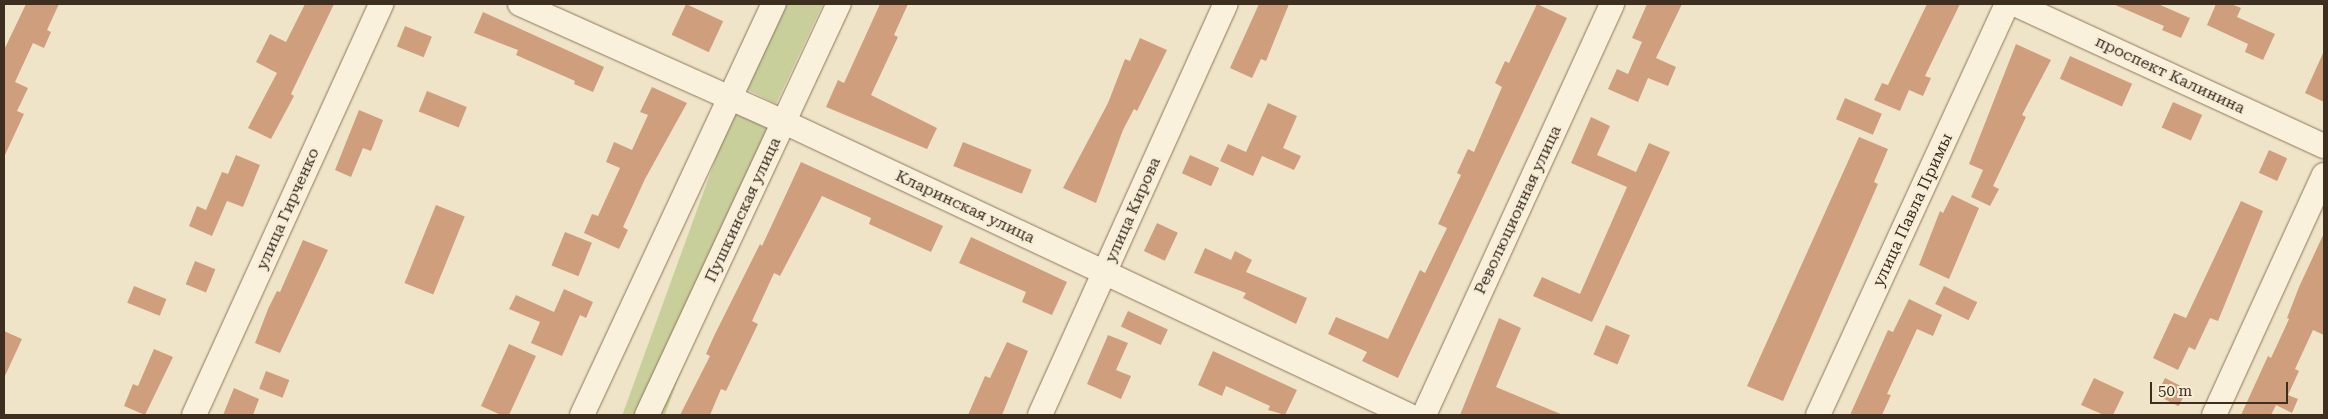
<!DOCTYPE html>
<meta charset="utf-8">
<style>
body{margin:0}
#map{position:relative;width:2328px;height:419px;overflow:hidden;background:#f0e4c8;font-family:"Roboto Serif",serif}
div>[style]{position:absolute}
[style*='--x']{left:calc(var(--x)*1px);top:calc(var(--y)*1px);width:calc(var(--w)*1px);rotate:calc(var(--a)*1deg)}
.green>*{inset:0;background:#c9cf9b;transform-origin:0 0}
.building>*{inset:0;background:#cf9f7d;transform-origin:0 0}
.roads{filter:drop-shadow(0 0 1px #8d765c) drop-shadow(0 0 1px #8d765c)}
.minor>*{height:24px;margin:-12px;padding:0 12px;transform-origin:12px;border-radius:12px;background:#faf1dc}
span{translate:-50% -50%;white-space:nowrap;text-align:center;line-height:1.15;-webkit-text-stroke:5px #f7eed8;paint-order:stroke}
.street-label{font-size:16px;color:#3d2e20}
.frame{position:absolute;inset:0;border:5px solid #3d2e20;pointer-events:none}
.scale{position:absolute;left:2150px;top:382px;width:138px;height:22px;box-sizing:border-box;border:2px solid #3d2e20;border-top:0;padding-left:6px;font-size:15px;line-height:18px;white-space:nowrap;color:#3d2e20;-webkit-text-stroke:4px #f7eed8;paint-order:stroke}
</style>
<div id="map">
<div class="green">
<i style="clip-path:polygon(784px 4px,823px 4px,776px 104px,744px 88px)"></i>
<i style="left:733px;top:111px;width:40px;height:336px;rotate:20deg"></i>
</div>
<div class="building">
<i style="clip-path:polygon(26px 4px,59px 4px,47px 30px,51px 32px,44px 48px,33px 43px,15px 82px,28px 88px,17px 111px,24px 114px,4px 157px,4px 50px)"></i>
<i style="clip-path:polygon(305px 4px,334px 4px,291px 94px,294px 96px,271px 139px,248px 128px,277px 73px,256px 62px,270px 34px,286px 42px)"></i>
<i style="left:686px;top:4px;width:41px;height:34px;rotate:25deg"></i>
<i style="clip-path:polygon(880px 4px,908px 4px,894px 35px,898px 37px,871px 95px,937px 128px,927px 149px,826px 107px,838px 80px,844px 83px)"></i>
<i style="clip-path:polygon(1259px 4px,1289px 4px,1266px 61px,1261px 59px,1252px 78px,1230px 68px)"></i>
<i style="clip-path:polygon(1537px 4px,1567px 18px,1398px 378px,1362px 361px,1367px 352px,1328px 334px,1336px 317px,1388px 339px,1420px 270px,1425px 273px,1447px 228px,1438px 224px,1461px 175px,1457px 173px,1468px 149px,1474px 152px,1502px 87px,1495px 83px,1505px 61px,1509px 63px)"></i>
<i style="clip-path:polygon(1647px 4px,1682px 4px,1656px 58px,1676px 67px,1668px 86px,1648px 78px,1638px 102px,1608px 89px,1617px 69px,1628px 74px,1642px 42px,1632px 38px)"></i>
<i style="clip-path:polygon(1927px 4px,1960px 4px,1925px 76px,1931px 78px,1923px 96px,1909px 90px,1900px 111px,1874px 100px,1882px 83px,1888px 85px)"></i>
<i style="clip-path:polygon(2113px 4px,2158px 4px,2190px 18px,2181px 38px,2162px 30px,2164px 26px)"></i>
<i style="clip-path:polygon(2216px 4px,2231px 4px,2241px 8px,2237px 17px,2275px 34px,2263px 60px,2245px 52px,2248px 44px,2207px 25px)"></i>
<i style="clip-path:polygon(483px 12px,604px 67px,593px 92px,574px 84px,575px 81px,516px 55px,518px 50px,474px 33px)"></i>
<i style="left:405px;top:26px;width:29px;height:22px;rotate:22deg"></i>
<i style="clip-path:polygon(1140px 38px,1167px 50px,1137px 111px,1134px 109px,1123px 130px,1096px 203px,1063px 188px,1108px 103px,1125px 59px,1130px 61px)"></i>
<i style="clip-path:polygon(2016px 44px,2051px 60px,2022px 115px,2026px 117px,1993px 186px,1999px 189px,1990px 206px,1971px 197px,1983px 170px,1969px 164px)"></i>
<i style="clip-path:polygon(2324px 51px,2324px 102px,2305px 93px)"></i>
<i style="left:2070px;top:56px;width:68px;height:25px;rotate:24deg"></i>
<i style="clip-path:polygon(652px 87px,687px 103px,645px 179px,623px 227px,628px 230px,619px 249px,584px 233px,592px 214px,598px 216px,620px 168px,606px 162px,614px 142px,632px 150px,648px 115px,640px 112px)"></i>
<i style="left:427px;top:91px;width:43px;height:22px;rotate:22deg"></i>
<i style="left:1845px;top:98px;width:40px;height:23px;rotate:23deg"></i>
<i style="left:2173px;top:102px;width:32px;height:28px;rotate:24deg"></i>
<i style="clip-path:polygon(1268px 103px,1297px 116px,1283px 148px,1301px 156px,1294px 170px,1262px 156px,1253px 176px,1220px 161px,1228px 144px,1246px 152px)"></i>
<i style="clip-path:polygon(359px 110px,383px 120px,371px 151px,363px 148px,351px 177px,335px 170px)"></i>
<i style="clip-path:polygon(1591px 117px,1610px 126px,1597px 155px,1636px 172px,1649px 143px,1670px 152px,1592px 322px,1533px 296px,1542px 277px,1580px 294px,1627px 187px,1571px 163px)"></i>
<i style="clip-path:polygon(1859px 137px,1888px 149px,1874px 182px,1878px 184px,1783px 401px,1747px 386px)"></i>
<i style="left:963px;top:142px;width:74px;height:26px;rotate:22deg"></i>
<i style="left:2269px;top:150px;width:20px;height:25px;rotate:24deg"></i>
<i style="clip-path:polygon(236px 155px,260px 165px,243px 207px,227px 201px,212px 236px,189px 226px,197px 206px,206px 210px,222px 172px,228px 174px)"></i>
<i style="left:1190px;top:155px;width:32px;height:20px;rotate:24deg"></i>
<i style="clip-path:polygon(801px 162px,943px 226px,931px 252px,869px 224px,871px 218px,822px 196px,780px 276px,774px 273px,752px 321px,758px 324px,726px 391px,721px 389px,710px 415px,680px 415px,710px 356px,706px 354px,714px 336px,760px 244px,762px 246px)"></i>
<i style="clip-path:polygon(1952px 195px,1979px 208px,1949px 279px,1919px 265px,1940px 211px,1943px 213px)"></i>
<i style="clip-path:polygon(2241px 201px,2263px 211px,2218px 321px,2210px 318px,2195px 350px,2189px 347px,2178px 370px,2153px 358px,2174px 313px,2186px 318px)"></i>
<i style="left:436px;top:205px;width:31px;height:84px;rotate:22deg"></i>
<i style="left:1157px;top:223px;width:23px;height:31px;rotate:25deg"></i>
<i style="left:565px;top:232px;width:29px;height:36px;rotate:22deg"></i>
<i style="clip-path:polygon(2324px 233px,2324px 335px,2313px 330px,2295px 369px,2299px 371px,2288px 395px,2298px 399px,2292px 413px,2276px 405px,2271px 415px,2241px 415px,2268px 356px,2271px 358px,2289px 319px,2287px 318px,2299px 287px)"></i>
<i style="clip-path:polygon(971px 237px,1067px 282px,1052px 315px,1022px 302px,1026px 292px,959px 263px)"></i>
<i style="clip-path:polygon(303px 240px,328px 250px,280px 353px,255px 343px,268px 309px,277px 291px,280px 292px)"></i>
<i style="clip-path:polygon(1205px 248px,1231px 260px,1235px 251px,1252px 260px,1246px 272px,1307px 298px,1296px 324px,1243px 298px,1246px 293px,1194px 273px)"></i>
<i style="left:195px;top:261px;width:22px;height:25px;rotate:22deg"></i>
<i style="left:134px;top:286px;width:35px;height:18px;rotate:22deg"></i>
<i style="left:1944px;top:286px;width:37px;height:20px;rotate:26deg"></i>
<i style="clip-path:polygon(564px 289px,593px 302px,586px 318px,580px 315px,562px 356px,531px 343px,540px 322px,509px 309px,516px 295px,554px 312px)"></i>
<i style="clip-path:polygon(1909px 299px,1942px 315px,1933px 336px,1917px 329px,1887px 394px,1891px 395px,1882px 415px,1850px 415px,1888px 330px,1893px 332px)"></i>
<i style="left:1128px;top:311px;width:44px;height:17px;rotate:25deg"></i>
<i style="clip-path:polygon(1499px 318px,1521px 328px,1496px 387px,1563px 415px,1460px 415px)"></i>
<i style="left:1606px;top:325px;width:26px;height:32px;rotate:23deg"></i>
<i style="clip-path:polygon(4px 331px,22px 339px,4px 378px)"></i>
<i style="clip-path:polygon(1108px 335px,1128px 343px,1116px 370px,1131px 376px,1121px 399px,1087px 384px)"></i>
<i style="clip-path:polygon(1007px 342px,1028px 351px,1002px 415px,968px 415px,985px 376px,990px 378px)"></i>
<i style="clip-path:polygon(509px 344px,536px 356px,509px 415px,501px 415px,481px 406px)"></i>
<i style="clip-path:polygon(154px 349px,173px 357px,145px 415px,124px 406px,133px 384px,138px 386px)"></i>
<i style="clip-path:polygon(1213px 351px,1297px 390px,1285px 415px,1268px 410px,1270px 406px,1226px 386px,1222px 396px,1198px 385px)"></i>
<i style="left:266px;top:371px;width:25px;height:19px;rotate:21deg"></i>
<i style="clip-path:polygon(2094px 378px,2124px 392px,2113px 415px,2104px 415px,2081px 405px)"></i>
<i style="left:2165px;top:378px;width:25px;height:19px;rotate:27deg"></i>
<i style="clip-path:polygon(234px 388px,259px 399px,253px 415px,223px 415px)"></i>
</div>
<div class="roads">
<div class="minor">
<i style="--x:520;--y:4;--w:289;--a:24.1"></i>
<i style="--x:784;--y:122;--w:689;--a:25.15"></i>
<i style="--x:2015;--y:4;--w:340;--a:24.7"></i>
<i style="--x:194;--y:415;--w:452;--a:-65.5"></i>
<i style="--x:582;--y:415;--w:454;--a:-65"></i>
<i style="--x:647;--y:415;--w:454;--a:-65"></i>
<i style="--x:1040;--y:415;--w:451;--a:-65.7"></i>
<i style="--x:1424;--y:415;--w:452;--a:-65.4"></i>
<i style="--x:1818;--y:415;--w:452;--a:-65.3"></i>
<i style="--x:2214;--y:415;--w:264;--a:-65.4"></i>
</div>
</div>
<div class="street-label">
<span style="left:2170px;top:75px;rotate:25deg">проспект Калинина</span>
<span style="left:965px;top:207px;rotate:25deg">Кларинская улица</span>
<span style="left:288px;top:209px;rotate:-66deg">улица Гирченко</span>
<span style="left:743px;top:210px;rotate:-65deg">Пушкинская улица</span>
<span style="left:1133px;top:210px;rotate:-66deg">улица Кирова</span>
<span style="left:1518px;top:210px;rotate:-65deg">Революционная улица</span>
<span style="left:1913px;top:210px;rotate:-65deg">улица Павла Примы</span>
</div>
<div class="frame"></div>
<div class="scale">50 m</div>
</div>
